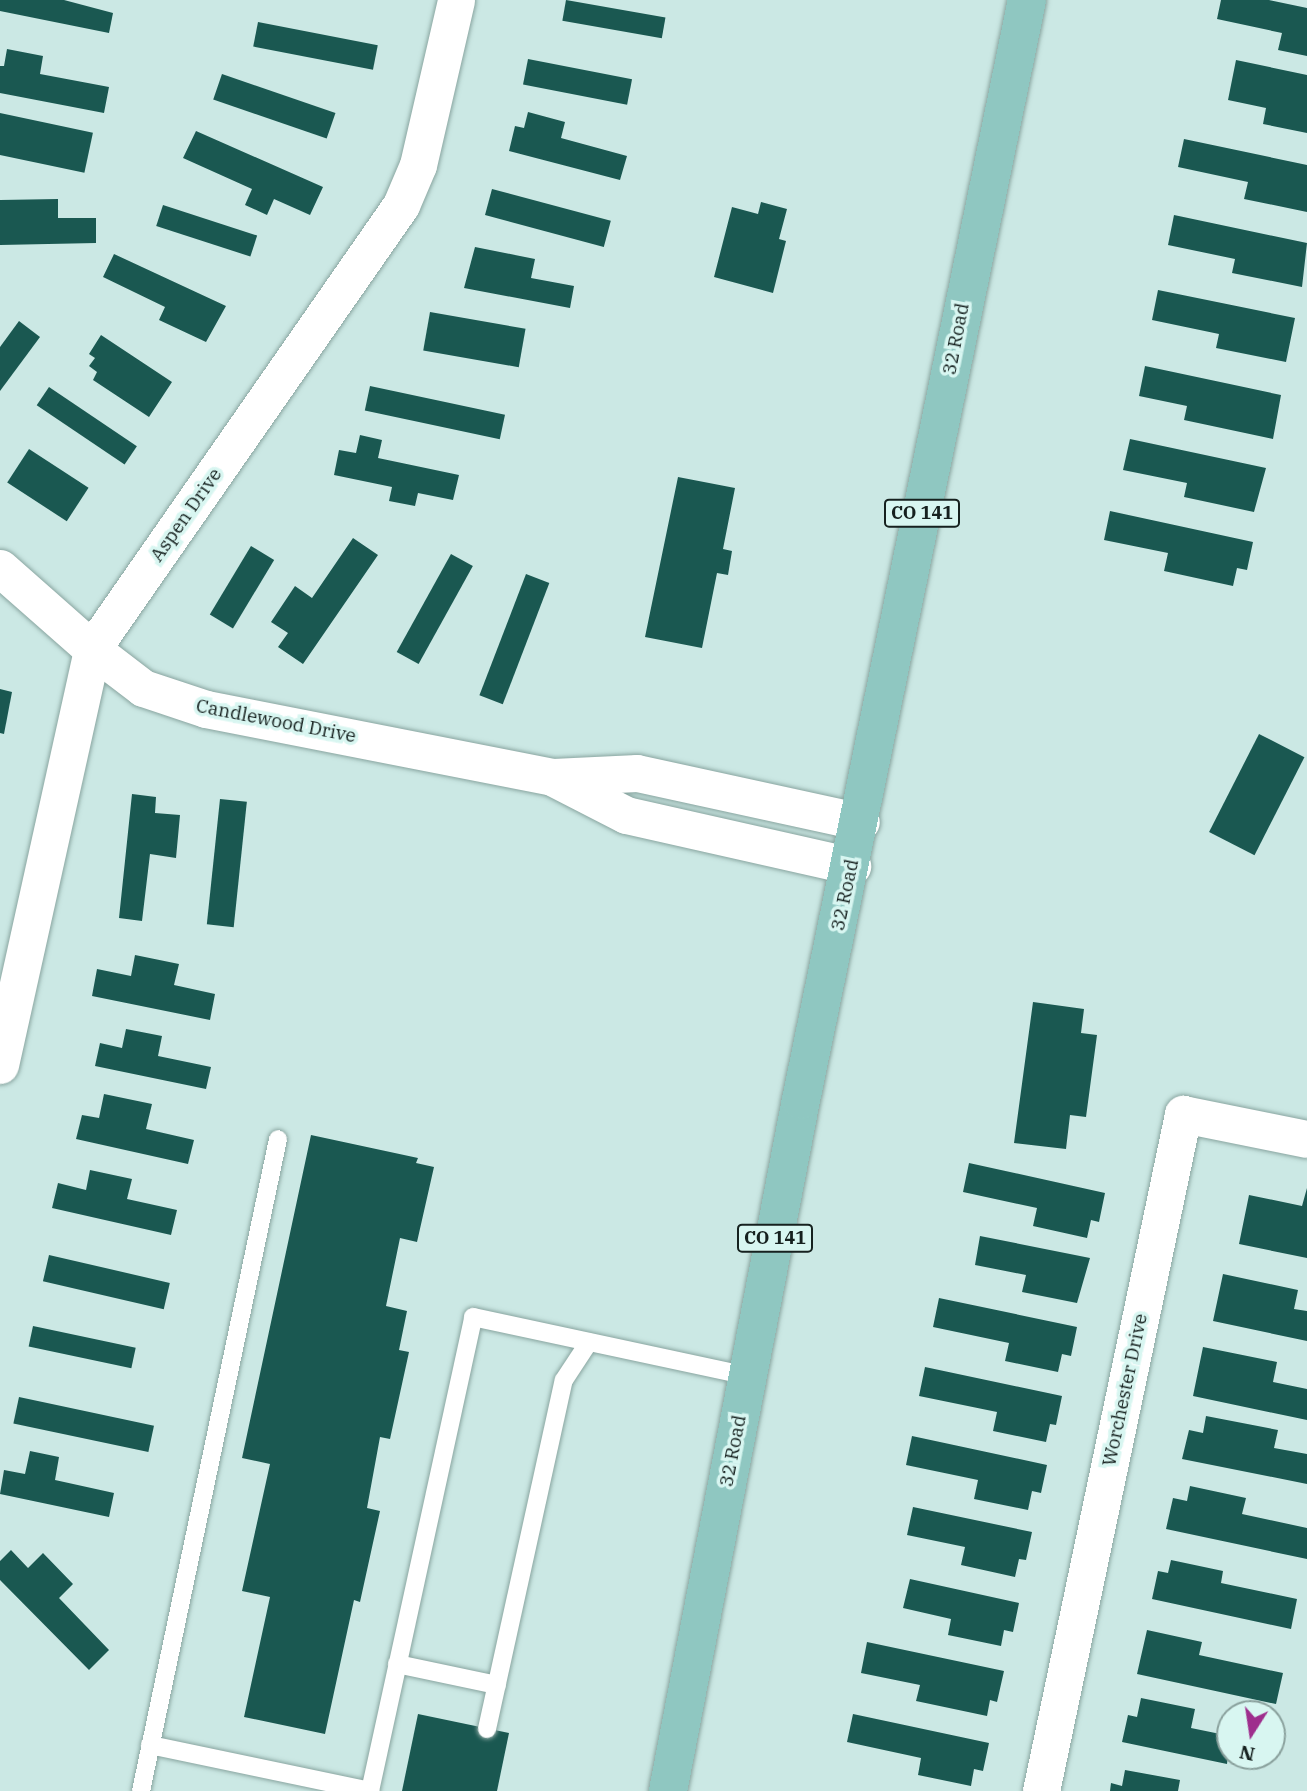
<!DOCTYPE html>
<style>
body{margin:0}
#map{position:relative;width:1307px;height:1791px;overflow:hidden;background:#cbe8e4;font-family:"IBM Plex Serif",serif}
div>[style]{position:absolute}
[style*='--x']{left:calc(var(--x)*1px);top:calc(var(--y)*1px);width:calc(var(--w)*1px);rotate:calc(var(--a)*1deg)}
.building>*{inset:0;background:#1a5851;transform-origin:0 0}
.roads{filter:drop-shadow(0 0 2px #89a5a0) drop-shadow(0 0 2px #89a5a0)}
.lane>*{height:18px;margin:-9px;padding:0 9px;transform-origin:9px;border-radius:9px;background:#fff}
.street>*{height:37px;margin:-18.5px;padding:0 18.5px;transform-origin:18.5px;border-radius:18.5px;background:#fff}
.primary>*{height:38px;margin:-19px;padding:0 19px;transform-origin:19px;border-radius:19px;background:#8fc7c1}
span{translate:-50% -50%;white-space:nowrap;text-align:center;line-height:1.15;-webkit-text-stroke:7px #d8f6f1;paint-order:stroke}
.shield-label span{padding:2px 5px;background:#d8f6f1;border:2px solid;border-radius:5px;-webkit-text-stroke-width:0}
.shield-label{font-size:18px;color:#16211f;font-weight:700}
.street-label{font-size:19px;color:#16211f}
.north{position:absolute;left:1216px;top:1700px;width:70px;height:70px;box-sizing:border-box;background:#d8f6f1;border:2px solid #8aa19d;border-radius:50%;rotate:192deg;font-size:19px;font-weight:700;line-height:28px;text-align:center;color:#16211f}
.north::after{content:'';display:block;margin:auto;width:24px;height:32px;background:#9e2e8d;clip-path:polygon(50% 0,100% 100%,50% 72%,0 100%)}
</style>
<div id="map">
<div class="building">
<i style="clip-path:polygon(0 0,64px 0,113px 13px,109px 33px,0 11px)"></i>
<i style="left:566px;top:0;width:101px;height:21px;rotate:10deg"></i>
<i style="clip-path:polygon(1221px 0,1269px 0,1307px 8px,1307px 56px,1278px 50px,1282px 33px,1217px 19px)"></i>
<i style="left:258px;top:22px;width:122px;height:25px;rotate:11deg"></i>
<i style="clip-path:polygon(7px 49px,43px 56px,40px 74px,109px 87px,104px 113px,0 93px,0 66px,4px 66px)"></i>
<i style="left:528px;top:59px;width:106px;height:26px;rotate:11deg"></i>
<i style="clip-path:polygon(1236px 60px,1307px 75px,1307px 133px,1263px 124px,1266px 108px,1228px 100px)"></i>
<i style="left:222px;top:74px;width:120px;height:27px;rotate:19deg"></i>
<i style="clip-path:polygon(528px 112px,565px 122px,561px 138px,627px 156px,620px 180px,509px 151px,515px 126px,524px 128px)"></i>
<i style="left:0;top:113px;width:95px;height:41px;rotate:12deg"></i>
<i style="clip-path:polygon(196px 131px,323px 187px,310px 215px,274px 199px,267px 215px,245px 205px,252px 189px,183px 158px)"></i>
<i style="clip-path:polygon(1184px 139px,1307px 165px,1307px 212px,1244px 199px,1248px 182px,1178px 167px)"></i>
<i style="left:492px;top:189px;width:123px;height:27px;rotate:15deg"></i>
<i style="clip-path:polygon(58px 199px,58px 218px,96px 218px,96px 243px,0 245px,0 200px)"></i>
<i style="clip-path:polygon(761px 202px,787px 209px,779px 239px,786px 241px,773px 293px,714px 277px,732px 207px,758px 214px)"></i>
<i style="left:163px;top:205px;width:99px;height:22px;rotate:18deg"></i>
<i style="clip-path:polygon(1174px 215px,1307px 243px,1302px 287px,1232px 273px,1235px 259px,1168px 245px)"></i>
<i style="clip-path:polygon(475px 247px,535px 259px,531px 278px,574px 286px,570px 308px,464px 288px)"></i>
<i style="clip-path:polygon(114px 254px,226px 306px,206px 342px,159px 320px,165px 307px,103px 277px)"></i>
<i style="clip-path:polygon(1158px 290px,1295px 318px,1286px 362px,1216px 348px,1219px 334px,1152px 320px)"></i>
<i style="left:430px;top:312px;width:97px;height:39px;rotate:10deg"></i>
<i style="clip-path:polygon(19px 321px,40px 337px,0 391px,0 347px)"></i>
<i style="clip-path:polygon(101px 335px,172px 382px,149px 417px,93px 380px,97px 372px,89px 366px,95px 358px,89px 354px)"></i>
<i style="clip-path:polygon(1145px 366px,1281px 395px,1273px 439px,1184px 420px,1187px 406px,1139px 396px)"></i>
<i style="left:370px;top:386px;width:138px;height:25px;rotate:12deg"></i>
<i style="left:49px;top:387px;width:106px;height:22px;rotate:34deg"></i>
<i style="clip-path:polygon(360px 435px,382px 440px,378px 458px,459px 475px,453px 500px,418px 493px,415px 506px,389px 501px,392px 487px,334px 475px,339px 450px,356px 453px)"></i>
<i style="clip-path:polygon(1130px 439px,1266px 468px,1254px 512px,1184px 497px,1187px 483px,1123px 470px)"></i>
<i style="left:29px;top:449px;width:71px;height:40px;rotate:33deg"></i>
<i style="clip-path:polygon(678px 477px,735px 488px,723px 549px,732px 551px,728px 575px,717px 573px,702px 648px,645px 637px)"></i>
<i style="clip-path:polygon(1110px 511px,1253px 542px,1247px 570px,1237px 568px,1233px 586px,1164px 571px,1168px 553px,1104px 540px)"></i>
<i style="clip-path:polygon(353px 538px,378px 555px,303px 664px,278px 647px,288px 633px,271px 622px,295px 586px,312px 598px)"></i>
<i style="left:251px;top:546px;width:27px;height:80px;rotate:31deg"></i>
<i style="left:451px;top:554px;width:25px;height:112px;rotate:29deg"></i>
<i style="left:526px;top:574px;width:25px;height:130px;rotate:21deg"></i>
<i style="clip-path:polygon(0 689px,12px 692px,4px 734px,0 733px)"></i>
<i style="left:1259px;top:734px;width:51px;height:110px;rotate:27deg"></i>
<i style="clip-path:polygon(132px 794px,156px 797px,155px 813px,180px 815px,176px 858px,150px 854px,142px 921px,119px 918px)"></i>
<i style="left:220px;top:799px;width:27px;height:126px;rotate:6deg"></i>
<i style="clip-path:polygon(135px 955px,179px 964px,174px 985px,215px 994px,210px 1020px,92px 996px,97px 969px,131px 976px)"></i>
<i style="clip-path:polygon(1033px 1002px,1084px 1009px,1081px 1033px,1097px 1035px,1086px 1117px,1070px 1115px,1066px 1149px,1014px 1143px)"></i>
<i style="clip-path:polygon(126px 1029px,162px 1036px,158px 1056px,211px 1067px,206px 1089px,95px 1066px,100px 1043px,122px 1048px)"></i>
<i style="clip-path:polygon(104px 1094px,152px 1104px,146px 1129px,194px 1140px,188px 1164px,76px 1139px,82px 1115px,99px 1118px)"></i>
<i style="clip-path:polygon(311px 1135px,418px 1158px,416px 1163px,434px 1167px,417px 1242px,400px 1238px,386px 1306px,407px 1311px,399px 1350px,409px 1352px,390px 1439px,380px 1437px,367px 1508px,380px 1511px,360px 1602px,354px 1600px,325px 1734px,244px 1717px,270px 1597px,242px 1591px,270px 1464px,242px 1458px)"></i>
<i style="clip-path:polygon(969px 1163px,1105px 1193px,1099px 1222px,1091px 1220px,1087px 1238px,1033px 1226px,1037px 1208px,963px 1192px)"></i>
<i style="clip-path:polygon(90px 1170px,132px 1179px,127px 1199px,177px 1210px,171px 1235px,52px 1208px,58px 1183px,86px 1190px)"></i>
<i style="clip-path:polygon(1307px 1188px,1307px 1258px,1239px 1244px,1249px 1195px,1302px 1206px)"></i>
<i style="clip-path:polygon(980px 1236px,1090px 1258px,1077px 1303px,1022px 1292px,1026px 1275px,975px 1265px)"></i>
<i style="left:49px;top:1255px;width:124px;height:27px;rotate:13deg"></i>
<i style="clip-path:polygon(1223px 1274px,1298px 1290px,1294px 1309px,1307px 1311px,1307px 1341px,1213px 1321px)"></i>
<i style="clip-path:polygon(939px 1298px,1077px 1327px,1071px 1356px,1062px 1354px,1058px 1372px,1005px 1361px,1009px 1343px,933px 1327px)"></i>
<i style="left:33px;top:1326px;width:105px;height:21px;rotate:12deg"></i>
<i style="clip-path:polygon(1203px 1347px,1277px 1362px,1273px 1382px,1307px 1389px,1307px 1420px,1193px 1396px)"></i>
<i style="clip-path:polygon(925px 1367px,1062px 1396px,1056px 1425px,1050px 1424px,1046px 1442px,993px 1431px,997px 1412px,919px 1396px)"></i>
<i style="left:19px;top:1397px;width:138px;height:27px;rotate:12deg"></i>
<i style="clip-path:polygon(1206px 1416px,1278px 1430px,1274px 1448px,1307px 1454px,1307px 1484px,1182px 1459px,1189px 1430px,1203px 1433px)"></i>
<i style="clip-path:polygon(912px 1436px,1047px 1465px,1041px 1493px,1032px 1491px,1028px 1510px,974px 1499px,978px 1480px,906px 1465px)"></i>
<i style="clip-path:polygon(30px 1451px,59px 1457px,55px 1480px,114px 1493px,109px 1517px,0 1494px,4px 1470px,25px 1474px)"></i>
<i style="clip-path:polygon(1190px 1486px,1246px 1498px,1242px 1514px,1307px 1528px,1307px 1559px,1166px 1529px,1173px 1498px,1187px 1501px)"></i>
<i style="clip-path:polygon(913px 1507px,1032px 1532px,1026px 1560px,1019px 1559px,1015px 1577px,961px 1565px,965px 1547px,907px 1535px)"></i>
<i style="clip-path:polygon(11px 1550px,28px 1568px,43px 1553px,73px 1584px,59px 1598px,109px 1650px,89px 1670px,0 1580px,0 1561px)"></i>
<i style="clip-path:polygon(1171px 1560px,1223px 1571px,1221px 1583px,1297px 1599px,1291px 1629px,1152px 1599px,1158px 1571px,1168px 1573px)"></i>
<i style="clip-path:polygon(910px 1579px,1019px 1603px,1013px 1632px,1004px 1630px,1001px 1646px,948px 1635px,951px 1619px,903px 1608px)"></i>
<i style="clip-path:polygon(1147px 1630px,1202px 1642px,1199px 1655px,1283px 1673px,1276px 1704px,1137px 1674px)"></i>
<i style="clip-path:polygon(867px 1642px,1004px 1671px,997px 1702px,990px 1700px,987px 1716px,916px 1701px,920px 1685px,861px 1673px)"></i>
<i style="clip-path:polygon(1141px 1698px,1195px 1709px,1191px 1728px,1230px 1736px,1227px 1764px,1122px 1742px,1128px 1715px,1137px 1717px)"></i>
<i style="clip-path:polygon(418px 1714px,509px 1733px,497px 1791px,402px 1791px)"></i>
<i style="clip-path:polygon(853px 1714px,989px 1743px,983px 1771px,974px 1769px,971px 1786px,918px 1775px,921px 1758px,847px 1742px)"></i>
<i style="clip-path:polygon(1125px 1770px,1180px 1780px,1178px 1791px,1110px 1791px,1111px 1783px,1122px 1786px)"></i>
</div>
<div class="roads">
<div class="lane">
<i style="--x:397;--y:1664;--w:102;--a:11.9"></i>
<i style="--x:487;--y:1729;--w:357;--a:-77.6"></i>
<i style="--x:564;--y:1380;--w:45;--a:-56.7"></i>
<i style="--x:150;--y:1745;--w:225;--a:11.8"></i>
<i style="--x:141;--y:1791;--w:666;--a:-78.13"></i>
<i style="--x:370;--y:1791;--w:485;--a:-77.7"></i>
<i style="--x:473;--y:1317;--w:281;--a:12.1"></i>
</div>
<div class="street">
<i style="--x:0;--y:568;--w:123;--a:41.4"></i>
<i style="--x:92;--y:649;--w:64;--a:37.4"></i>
<i style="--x:143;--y:688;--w:66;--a:18.4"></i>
<i style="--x:206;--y:709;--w:354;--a:11.1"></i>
<i style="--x:553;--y:777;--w:84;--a:-2.7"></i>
<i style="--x:637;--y:773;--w:229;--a:12.3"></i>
<i style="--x:554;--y:778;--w:81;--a:27.2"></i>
<i style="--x:626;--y:815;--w:232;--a:12.7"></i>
<i style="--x:0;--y:1065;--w:426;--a:-77.5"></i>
<i style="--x:92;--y:649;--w:541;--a:-55.16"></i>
<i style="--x:401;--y:205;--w:43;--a:-67"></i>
<i style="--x:418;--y:165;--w:169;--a:-77"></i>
<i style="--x:1041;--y:1791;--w:692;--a:-78.15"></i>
<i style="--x:1183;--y:1114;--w:126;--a:11.4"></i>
</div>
<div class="primary">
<i style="--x:668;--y:1791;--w:704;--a:-79.11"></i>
<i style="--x:801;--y:1100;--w:1123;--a:-78.39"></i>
</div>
</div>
<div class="shield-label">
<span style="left:922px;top:513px">CO 141</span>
<span style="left:775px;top:1238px">CO 141</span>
</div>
<div class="street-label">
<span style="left:956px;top:339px;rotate:-79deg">32 Road</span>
<span style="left:186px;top:515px;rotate:-55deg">Aspen Drive</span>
<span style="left:276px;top:721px;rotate:11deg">Candlewood Drive</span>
<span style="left:845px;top:895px;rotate:-78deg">32 Road</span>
<span style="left:1125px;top:1390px;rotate:-78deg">Worchester Drive</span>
<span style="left:733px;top:1451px;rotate:-79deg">32 Road</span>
</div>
<div class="north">N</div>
</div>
